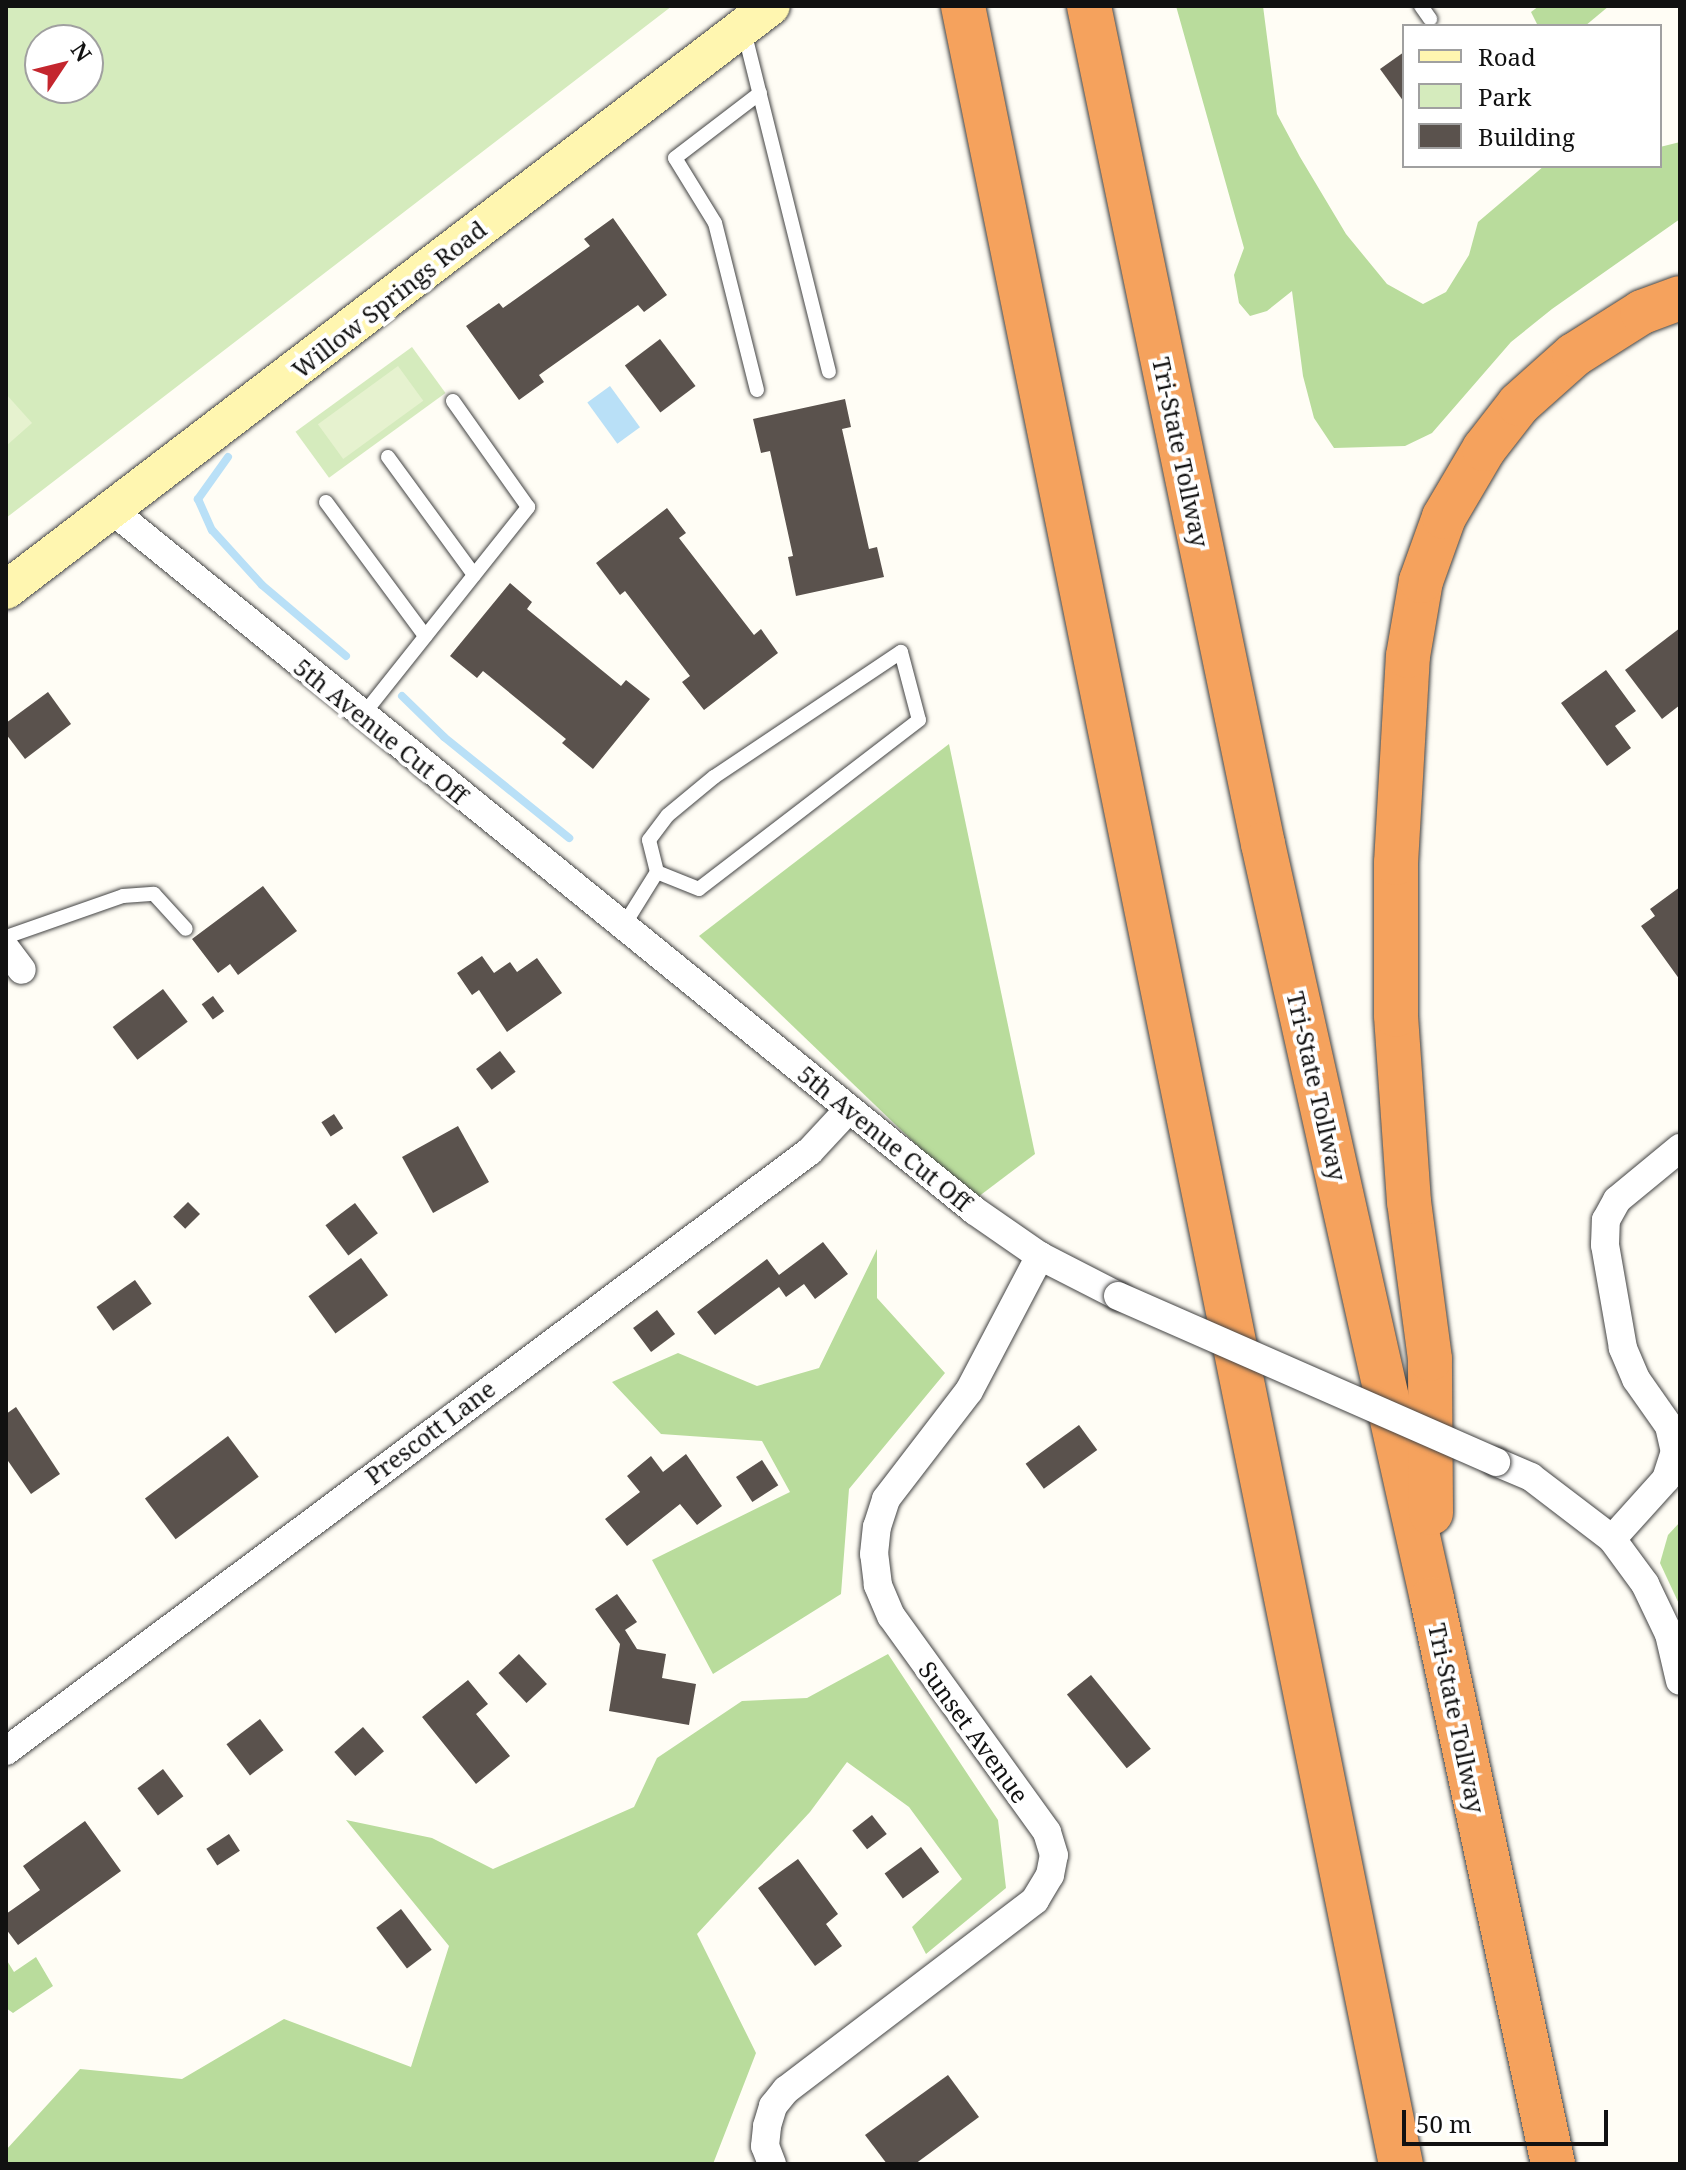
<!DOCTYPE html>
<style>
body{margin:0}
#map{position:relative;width:1686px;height:2170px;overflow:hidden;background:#fffdf5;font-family:"Noto Serif",serif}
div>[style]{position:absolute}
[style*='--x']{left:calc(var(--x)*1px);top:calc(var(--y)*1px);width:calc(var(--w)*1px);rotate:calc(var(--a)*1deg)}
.green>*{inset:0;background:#d5ebbd;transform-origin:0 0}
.forest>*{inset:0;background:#b9dc9c}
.pitch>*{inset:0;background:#e6f2cf;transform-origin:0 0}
.water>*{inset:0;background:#b9e0f7;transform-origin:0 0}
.stream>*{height:8px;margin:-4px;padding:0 4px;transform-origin:4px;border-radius:4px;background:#b9e0f7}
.building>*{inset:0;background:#5a524d;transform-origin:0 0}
.roads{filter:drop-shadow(0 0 2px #444) drop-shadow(0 0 2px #444)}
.lane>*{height:14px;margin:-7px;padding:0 7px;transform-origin:7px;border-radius:7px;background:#fff}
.street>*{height:28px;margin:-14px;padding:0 14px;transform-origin:14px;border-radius:14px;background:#fff}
.secondary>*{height:38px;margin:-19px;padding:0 19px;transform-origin:19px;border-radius:19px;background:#fff6b0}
.highway>*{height:44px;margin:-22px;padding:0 22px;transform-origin:22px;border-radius:22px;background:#f5a25d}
.bridges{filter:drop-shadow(0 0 2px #444) drop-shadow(0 0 2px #444)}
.street-bridge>*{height:28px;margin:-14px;padding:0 14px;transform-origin:14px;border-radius:14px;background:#fff}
span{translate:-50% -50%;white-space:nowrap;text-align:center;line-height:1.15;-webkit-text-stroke:8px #fff;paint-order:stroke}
.street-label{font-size:24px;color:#111}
.frame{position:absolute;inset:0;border:8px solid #111;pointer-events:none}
.legend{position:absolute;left:1402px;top:24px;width:260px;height:144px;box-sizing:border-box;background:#fff;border:2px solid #a0a0a0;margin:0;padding:10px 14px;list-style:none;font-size:24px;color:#111}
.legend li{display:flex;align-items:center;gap:16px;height:40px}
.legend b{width:40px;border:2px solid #a0a0a0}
.north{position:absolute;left:24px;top:24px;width:80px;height:80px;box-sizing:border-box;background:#fff;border:2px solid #a0a0a0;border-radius:50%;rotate:55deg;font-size:22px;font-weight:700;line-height:32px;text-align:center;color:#111}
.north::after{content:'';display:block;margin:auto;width:28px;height:36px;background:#c4262e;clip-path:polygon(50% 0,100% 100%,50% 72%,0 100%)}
.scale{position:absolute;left:1402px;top:2110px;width:206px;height:36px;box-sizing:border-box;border:4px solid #111;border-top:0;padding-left:10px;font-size:24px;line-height:28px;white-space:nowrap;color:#111;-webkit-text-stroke:6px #fff;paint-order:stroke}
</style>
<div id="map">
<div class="green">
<i style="clip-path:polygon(evenodd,6px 6px,672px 6px,6px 518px,6px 6px,40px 40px,88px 40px,88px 88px,40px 88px,40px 40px)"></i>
<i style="left:412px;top:347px;width:57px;height:144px;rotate:54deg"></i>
</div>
<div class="forest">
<i style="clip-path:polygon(1176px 6px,1263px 6px,1277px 114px,1300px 157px,1346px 234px,1387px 284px,1423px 304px,1446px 292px,1469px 255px,1478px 222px,1544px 166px,1660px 166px,1660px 147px,1680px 142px,1680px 219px,1552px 309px,1511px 342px,1432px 433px,1405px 446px,1334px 448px,1314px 418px,1303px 376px,1292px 291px,1267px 311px,1250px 316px,1239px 303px,1234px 275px,1244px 248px)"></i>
<i style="clip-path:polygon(1539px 6px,1609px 6px,1585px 26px,1538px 26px,1531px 12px)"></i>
<i style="clip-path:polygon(949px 744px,1035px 1154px,974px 1200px,699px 936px)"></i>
<i style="clip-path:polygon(877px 1249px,877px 1298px,945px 1373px,849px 1489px,841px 1594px,713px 1674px,652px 1560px,790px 1492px,762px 1441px,661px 1434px,612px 1382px,678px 1353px,757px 1386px,819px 1368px)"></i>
<i style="clip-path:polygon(1680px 1522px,1680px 1606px,1660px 1563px,1668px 1535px)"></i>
<i style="clip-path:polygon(888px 1654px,998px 1820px,1006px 1888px,926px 1954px,912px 1927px,962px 1879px,909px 1807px,847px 1762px,810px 1812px,697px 1934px,756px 2053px,713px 2164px,6px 2164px,6px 2150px,80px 2069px,182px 2079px,284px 2019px,411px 2067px,449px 1946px,346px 1820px,432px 1838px,493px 1869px,634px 1807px,657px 1758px,742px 1701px,807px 1698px)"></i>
<i style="clip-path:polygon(36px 1957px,53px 1986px,13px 2013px,6px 2008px,6px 1959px,14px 1972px)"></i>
</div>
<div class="pitch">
<i style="left:398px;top:366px;width:43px;height:99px;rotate:54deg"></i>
<i style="clip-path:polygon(6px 394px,32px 423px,6px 446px)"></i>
</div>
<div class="water">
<i style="left:610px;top:386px;width:51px;height:28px;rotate:54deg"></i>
</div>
<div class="stream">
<i style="--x:228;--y:457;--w:52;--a:125.5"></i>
<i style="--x:198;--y:499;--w:34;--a:66"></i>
<i style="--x:212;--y:530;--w:74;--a:47.7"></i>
<i style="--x:262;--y:585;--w:110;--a:40.2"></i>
<i style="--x:402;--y:696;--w:59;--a:44.3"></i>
<i style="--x:444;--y:737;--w:161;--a:38.9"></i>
</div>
<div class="building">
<i style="clip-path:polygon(1404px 52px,1404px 102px,1380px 69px)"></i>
<i style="clip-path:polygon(613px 218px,667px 295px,644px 312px,638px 305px,539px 375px,544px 382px,519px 400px,466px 326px,499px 303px,503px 308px,590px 246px,584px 239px)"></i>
<i style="left:660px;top:339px;width:59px;height:44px;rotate:53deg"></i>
<i style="clip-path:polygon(845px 399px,851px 427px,842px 429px,869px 549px,877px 547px,884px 577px,796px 596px,788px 557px,793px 556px,770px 451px,761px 453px,753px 419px)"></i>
<i style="clip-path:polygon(667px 508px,686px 533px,679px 538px,754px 635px,761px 629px,778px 653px,704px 710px,682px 682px,690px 676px,625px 591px,620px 595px,596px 563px)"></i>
<i style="clip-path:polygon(510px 583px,532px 602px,527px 609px,621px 686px,626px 680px,650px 699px,593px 769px,562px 743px,566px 739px,483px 671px,477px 678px,450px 656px)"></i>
<i style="clip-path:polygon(1680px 628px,1680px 705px,1662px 719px,1625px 670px)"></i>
<i style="clip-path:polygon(1606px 670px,1636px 711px,1615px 726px,1631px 748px,1607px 766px,1561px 703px)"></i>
<i style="clip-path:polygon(48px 692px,71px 724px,25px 759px,6px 734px,6px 723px)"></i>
<i style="clip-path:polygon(263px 886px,297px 931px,238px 975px,230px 964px,218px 973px,192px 939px)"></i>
<i style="clip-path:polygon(1680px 887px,1680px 980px,1641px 926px,1655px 916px,1650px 909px)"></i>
<i style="clip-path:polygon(482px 956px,494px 973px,510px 962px,517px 972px,537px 958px,562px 993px,507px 1032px,479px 990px,472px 995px,457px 973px)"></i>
<i style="left:163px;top:989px;width:41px;height:63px;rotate:53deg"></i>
<i style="left:213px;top:996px;width:19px;height:14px;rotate:54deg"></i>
<i style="left:500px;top:1051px;width:26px;height:30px;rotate:53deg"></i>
<i style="left:334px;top:1114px;width:17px;height:15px;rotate:57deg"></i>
<i style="left:458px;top:1126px;width:64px;height:64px;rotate:61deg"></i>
<i style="left:188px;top:1202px;width:17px;height:21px;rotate:45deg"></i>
<i style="left:355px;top:1203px;width:38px;height:37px;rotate:53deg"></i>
<i style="clip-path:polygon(823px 1242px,848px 1274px,815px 1299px,804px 1284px,786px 1297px,779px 1287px,715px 1335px,697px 1312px,767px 1259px,779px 1275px)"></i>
<i style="left:361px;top:1258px;width:46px;height:65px;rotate:54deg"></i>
<i style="left:135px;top:1280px;width:29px;height:47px;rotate:55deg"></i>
<i style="left:657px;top:1310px;width:30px;height:30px;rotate:53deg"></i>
<i style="clip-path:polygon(16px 1407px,60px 1474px,31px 1494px,6px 1458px,6px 1414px)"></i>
<i style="left:1079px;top:1425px;width:31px;height:66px;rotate:54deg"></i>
<i style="left:228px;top:1436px;width:51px;height:104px;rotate:53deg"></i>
<i style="clip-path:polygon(686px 1454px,722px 1506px,697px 1525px,680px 1504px,627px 1546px,605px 1519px,640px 1492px,627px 1476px,651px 1456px,663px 1472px)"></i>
<i style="left:762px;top:1460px;width:30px;height:31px;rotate:57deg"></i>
<i style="clip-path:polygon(617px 1594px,637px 1622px,625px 1630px,637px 1649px,666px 1654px,662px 1678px,696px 1684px,689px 1725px,609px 1711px,620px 1644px,595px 1609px)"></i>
<i style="left:519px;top:1654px;width:41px;height:28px;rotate:47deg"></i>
<i style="left:1091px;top:1675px;width:95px;height:31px;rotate:51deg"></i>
<i style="clip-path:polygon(468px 1680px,488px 1704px,476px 1714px,510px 1756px,476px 1784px,422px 1717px)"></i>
<i style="left:260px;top:1719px;width:39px;height:42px;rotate:53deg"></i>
<i style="left:363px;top:1727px;width:32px;height:38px;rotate:49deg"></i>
<i style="left:163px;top:1769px;width:34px;height:32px;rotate:53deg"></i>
<i style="left:872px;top:1815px;width:24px;height:25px;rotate:52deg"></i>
<i style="clip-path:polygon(85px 1821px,121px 1871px,18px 1945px,6px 1929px,6px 1914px,40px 1890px,23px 1866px)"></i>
<i style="left:229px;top:1834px;width:20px;height:27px;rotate:57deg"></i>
<i style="left:921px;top:1847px;width:31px;height:45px;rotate:54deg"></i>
<i style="clip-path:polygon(798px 1859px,838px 1914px,826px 1924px,842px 1946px,815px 1966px,758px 1888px)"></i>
<i style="left:401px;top:1909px;width:51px;height:31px;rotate:53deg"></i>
<i style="clip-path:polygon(948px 2075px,979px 2117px,915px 2164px,887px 2164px,865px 2135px)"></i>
</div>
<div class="roads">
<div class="lane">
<i style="--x:1421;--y:6;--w:16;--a:55"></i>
<i style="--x:744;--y:31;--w:351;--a:76"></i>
<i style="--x:757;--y:390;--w:172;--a:-104.1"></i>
<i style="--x:715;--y:223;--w:76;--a:-121.6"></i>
<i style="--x:675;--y:158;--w:107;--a:-37.4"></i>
<i style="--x:388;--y:457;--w:146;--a:53.9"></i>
<i style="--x:326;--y:502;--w:167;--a:53.5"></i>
<i style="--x:362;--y:716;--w:267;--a:-51.5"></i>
<i style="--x:528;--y:507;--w:130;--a:-125.3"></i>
<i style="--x:624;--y:925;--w:62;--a:-58.1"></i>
<i style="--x:657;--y:872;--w:33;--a:-104"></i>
<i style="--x:649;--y:840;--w:31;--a:-53"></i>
<i style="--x:668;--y:815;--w:60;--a:-39.6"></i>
<i style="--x:714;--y:777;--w:225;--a:-33.8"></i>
<i style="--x:901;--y:652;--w:70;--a:75.2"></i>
<i style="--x:919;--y:720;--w:277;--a:142.5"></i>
<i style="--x:699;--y:889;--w:45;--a:-158"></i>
<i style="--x:6;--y:937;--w:124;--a:-19.3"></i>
<i style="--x:123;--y:896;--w:31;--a:-4"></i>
<i style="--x:154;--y:894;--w:47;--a:47.6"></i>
</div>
<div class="street">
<i style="--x:113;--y:511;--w:1110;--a:39.08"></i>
<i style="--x:975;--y:1211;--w:79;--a:34.7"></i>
<i style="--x:1040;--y:1256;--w:88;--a:27.1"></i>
<i style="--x:6;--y:949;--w:26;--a:53"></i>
<i style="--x:1496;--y:1462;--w:38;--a:23"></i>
<i style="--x:1531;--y:1477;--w:102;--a:37.4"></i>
<i style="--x:1612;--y:1539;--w:56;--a:53.7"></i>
<i style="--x:1645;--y:1584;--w:55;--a:64.4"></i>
<i style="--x:1669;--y:1634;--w:48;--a:76.8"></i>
<i style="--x:1612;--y:1539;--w:81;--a:-48"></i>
<i style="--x:1666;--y:1479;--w:28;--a:-72"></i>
<i style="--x:1675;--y:1452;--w:27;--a:-103"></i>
<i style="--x:1669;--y:1426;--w:57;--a:-125.1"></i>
<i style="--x:1636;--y:1379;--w:34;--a:-113"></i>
<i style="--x:1623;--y:1348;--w:105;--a:-99.9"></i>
<i style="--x:1605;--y:1245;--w:25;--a:-88"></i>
<i style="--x:1606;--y:1220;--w:23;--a:-61"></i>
<i style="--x:1617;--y:1200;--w:82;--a:-39.5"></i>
<i style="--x:6;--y:1751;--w:1003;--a:-36.73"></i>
<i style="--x:810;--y:1151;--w:57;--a:-47.1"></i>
<i style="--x:772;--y:2164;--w:19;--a:-111"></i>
<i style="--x:765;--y:2146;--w:20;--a:-84"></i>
<i style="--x:767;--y:2126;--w:21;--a:-73"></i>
<i style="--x:773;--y:2106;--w:21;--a:-51"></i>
<i style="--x:786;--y:2090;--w:313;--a:-37.3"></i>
<i style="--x:1035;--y:1900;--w:29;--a:-59"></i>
<i style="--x:1050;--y:1875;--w:20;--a:-79"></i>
<i style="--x:1054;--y:1855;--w:24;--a:-107"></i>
<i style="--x:1047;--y:1832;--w:266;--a:-125.8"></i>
<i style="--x:891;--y:1616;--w:34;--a:-113"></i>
<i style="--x:878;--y:1585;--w:31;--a:-97"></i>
<i style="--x:874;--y:1554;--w:27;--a:-84"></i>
<i style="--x:877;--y:1527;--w:29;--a:-72"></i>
<i style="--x:886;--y:1499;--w:136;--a:-52.5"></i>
<i style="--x:969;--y:1391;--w:153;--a:-62.3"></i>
</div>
<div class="secondary">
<i style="--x:6;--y:590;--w:962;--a:-37.36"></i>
</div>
<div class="highway">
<i style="--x:963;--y:6;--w:2202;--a:78.53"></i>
<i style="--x:1089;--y:6;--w:856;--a:78.27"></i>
<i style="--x:1263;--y:844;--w:774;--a:77.38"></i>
<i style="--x:1432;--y:1599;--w:578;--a:77.91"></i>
<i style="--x:1431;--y:1513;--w:154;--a:-90.4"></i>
<i style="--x:1430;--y:1359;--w:158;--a:-97.6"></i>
<i style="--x:1409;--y:1202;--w:187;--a:-94"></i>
<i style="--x:1396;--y:1015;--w:152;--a:-90"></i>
<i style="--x:1396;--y:863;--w:207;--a:-86.7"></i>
<i style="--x:1408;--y:656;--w:76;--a:-80.2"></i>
<i style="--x:1421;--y:581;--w:68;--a:-70.2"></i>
<i style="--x:1444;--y:517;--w:79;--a:-59.5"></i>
<i style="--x:1484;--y:449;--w:57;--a:-52.1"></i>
<i style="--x:1519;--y:404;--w:74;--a:-41.7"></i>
<i style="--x:1574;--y:355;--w:80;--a:-32.3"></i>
<i style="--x:1642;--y:312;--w:40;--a:-20.2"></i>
</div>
</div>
<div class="bridges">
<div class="street-bridge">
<i style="--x:1118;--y:1296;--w:413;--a:23.7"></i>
</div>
</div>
<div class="street-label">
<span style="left:389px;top:299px;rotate:-38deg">Willow Springs Road</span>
<span style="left:1181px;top:452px;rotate:78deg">Tri-State Tollway</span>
<span style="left:381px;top:731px;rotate:39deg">5th Avenue Cut Off</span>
<span style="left:1317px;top:1086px;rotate:77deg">Tri-State Tollway</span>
<span style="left:885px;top:1138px;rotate:39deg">5th Avenue Cut Off</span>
<span style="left:430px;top:1432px;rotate:-37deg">Prescott Lane</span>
<span style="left:1457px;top:1718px;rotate:78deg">Tri-State Tollway</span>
<span style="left:974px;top:1732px;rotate:54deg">Sunset Avenue</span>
</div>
<div class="frame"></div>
<ul class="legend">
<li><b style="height:10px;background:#fff6b0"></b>Road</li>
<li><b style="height:22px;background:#d5ebbd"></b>Park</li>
<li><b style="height:22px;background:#5a524d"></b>Building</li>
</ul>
<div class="north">N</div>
<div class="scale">50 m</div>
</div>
